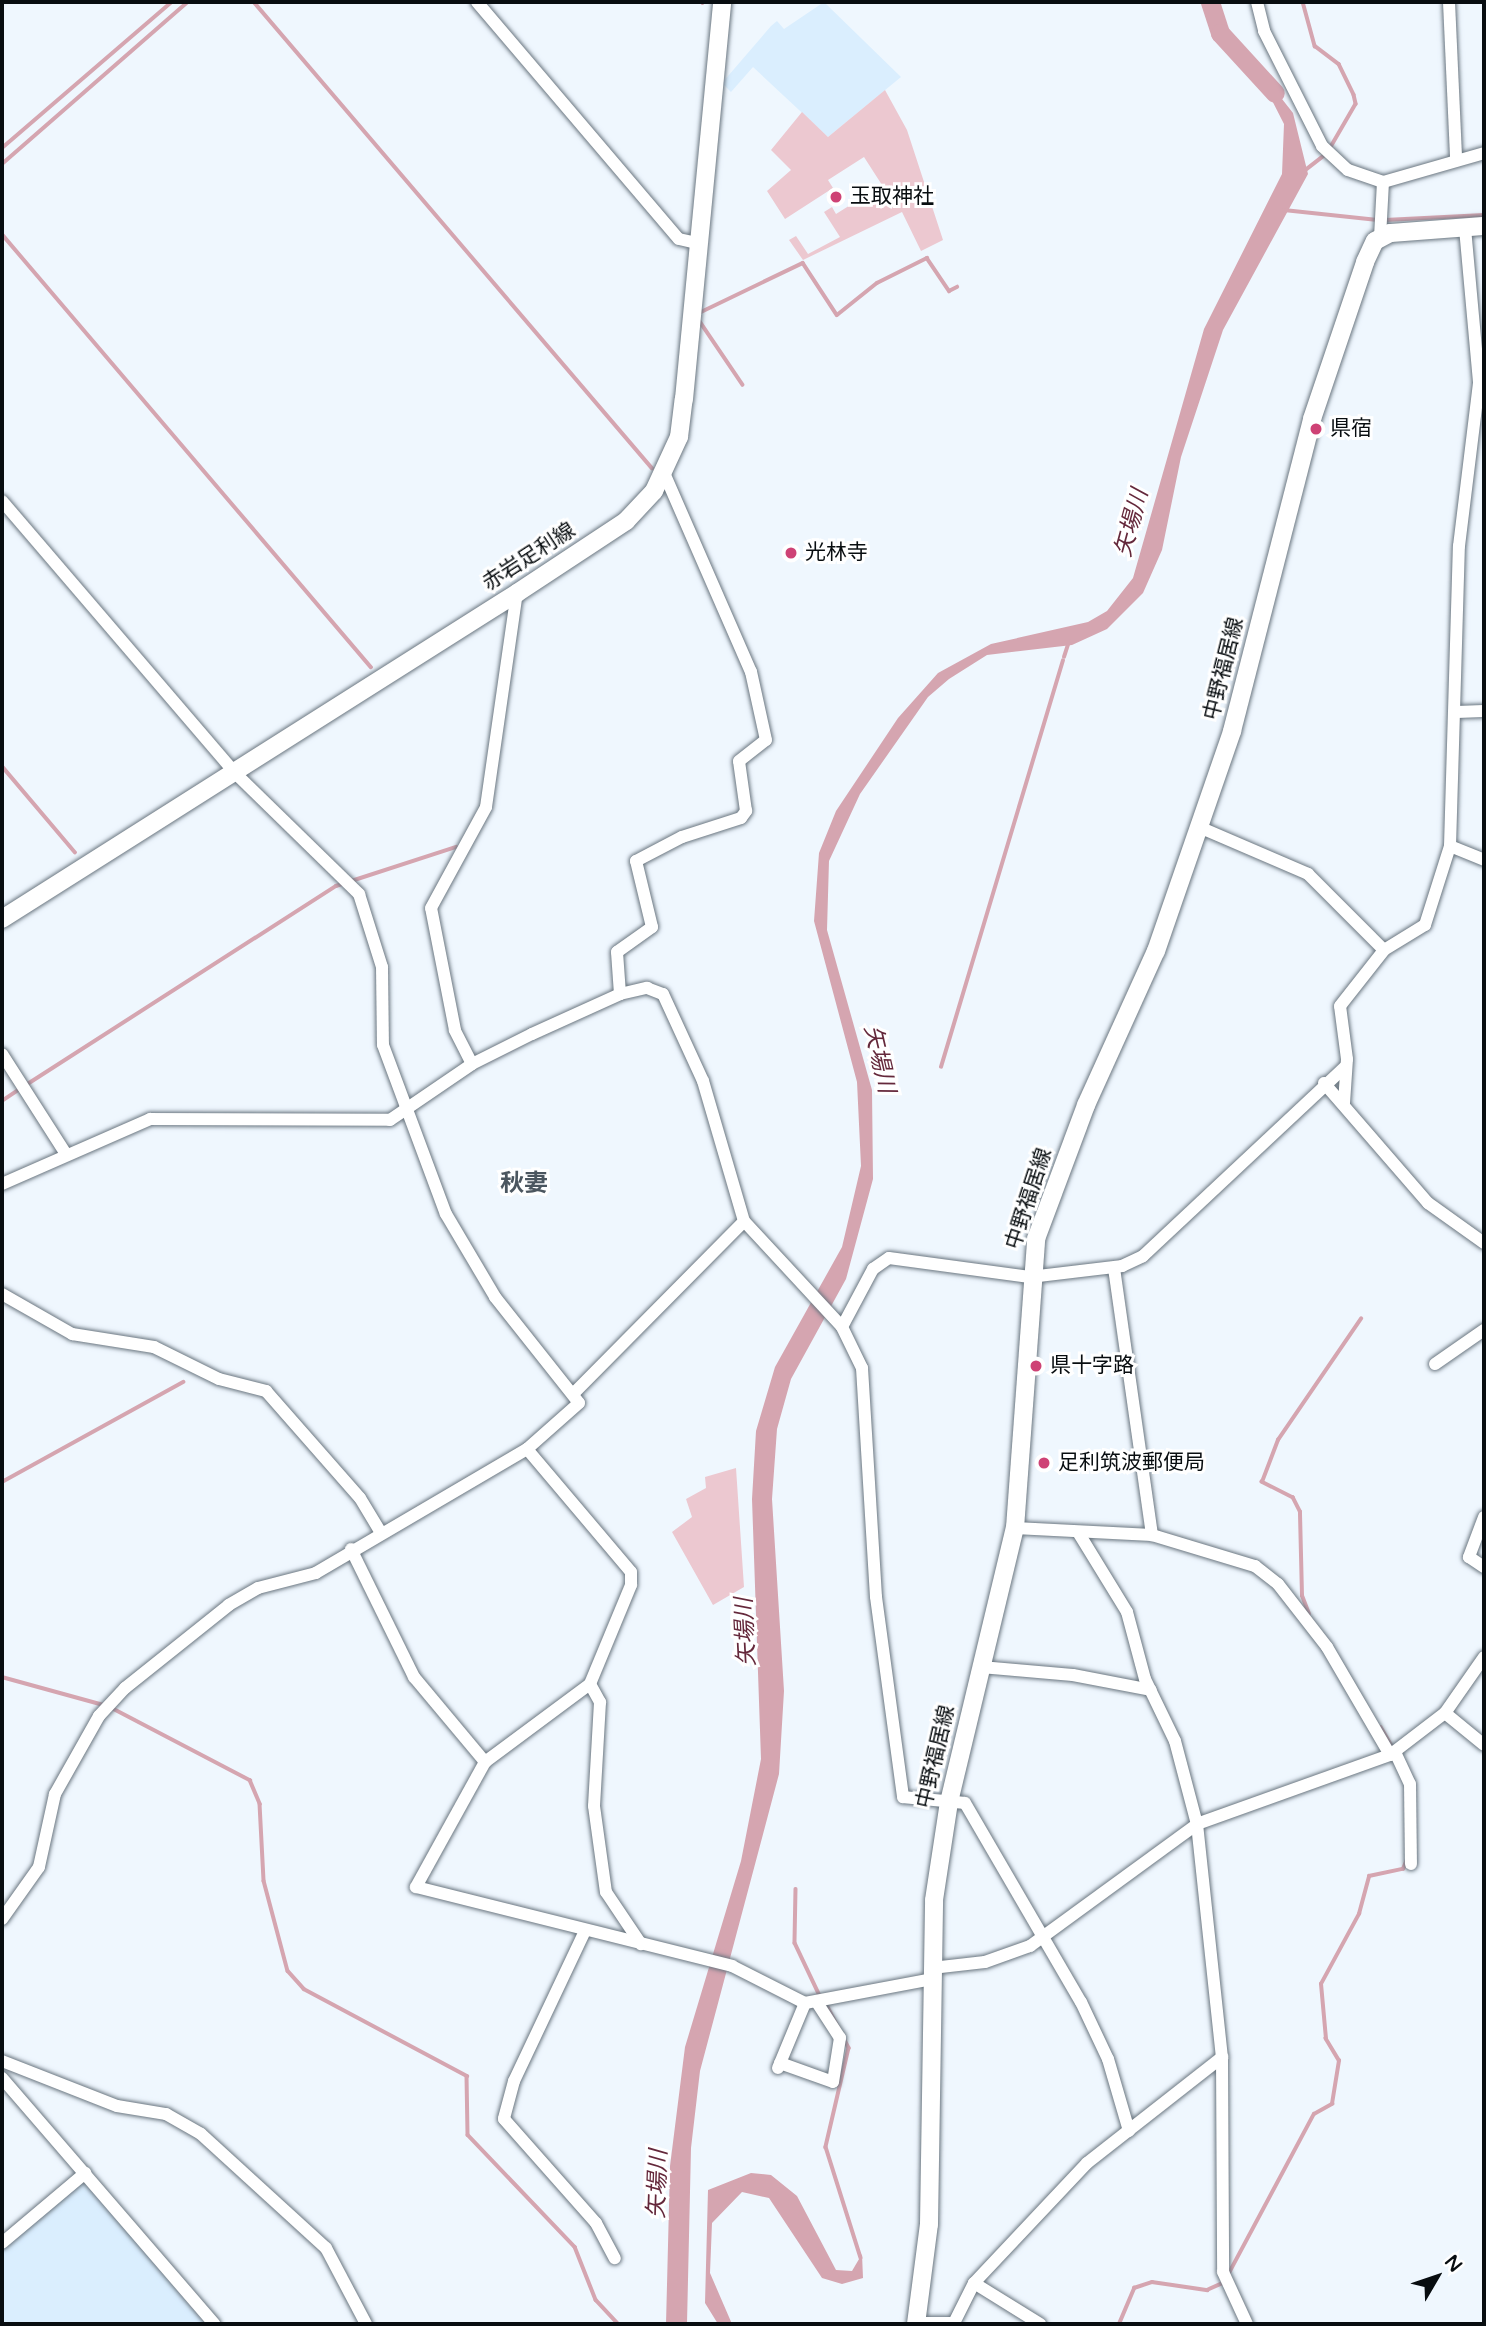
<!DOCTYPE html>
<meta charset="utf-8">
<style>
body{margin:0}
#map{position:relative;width:1486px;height:2326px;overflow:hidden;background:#eff7fe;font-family:"Varela Round","Noto Sans JP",sans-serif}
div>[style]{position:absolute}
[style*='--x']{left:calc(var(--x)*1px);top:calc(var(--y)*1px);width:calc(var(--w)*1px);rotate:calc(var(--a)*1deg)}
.built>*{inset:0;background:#daeefe}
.green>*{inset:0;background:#ecc8d0}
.water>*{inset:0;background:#d5a5b0}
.stream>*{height:3.5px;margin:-1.75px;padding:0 1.75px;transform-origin:1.75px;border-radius:1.75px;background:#d5a5b0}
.river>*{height:19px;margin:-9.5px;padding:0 9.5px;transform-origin:9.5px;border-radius:9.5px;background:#d5a5b0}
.roads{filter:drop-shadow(0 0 2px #6a7680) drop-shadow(0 0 2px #6a7680)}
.street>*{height:12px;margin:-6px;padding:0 6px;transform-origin:6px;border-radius:6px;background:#fff}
.secondary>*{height:18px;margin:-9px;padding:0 9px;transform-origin:9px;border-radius:9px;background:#fff}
.dots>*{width:19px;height:19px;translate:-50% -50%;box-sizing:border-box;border:4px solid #fff;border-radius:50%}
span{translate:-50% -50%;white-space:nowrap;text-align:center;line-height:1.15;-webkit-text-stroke:6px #fff;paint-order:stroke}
.poi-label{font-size:21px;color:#080d10}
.left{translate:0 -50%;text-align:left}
.street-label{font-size:21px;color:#080d10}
.water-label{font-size:23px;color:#64283b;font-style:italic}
.quarter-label{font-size:24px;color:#4b565f;font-weight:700}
.frame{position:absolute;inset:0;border:4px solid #080d10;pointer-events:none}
.north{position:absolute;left:1402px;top:2242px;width:70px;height:70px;-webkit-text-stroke:5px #fff;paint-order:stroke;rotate:51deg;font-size:19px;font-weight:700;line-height:28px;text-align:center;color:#080d10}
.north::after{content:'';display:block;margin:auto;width:24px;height:32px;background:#080d10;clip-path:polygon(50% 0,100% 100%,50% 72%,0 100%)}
</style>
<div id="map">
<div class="built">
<i style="clip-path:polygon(824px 2px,901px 77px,828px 137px,753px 67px,731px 92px,722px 83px,771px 26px,777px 21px,784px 29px)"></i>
<i style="clip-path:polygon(81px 2183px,88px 2185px,205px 2324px,2px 2324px,2px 2249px)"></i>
</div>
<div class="green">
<i style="clip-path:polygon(885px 90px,907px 130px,943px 240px,921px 251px,902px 212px,803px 260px,789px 240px,796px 236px,808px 254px,840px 237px,824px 212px,832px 207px,836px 214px,882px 185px,864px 157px,828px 180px,833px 188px,785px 219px,767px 191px,791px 170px,771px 150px,802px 112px,828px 137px)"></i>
<i style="clip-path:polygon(736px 1468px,744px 1587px,713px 1605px,672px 1532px,692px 1517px,686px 1499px,706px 1488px,705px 1477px)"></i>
</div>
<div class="water">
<i style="clip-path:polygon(1252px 61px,1293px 113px,1308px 174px,1223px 330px,1181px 457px,1162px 550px,1143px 593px,1107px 629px,1072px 645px,987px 655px,949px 679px,928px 697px,860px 794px,829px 861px,827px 930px,872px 1090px,873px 1179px,846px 1279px,791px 1379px,777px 1429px,772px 1499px,784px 1691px,779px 1774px,700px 2071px,691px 2148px,687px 2324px,666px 2324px,670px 2166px,685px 2047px,741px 1861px,761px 1759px,752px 1499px,756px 1431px,775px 1367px,842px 1247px,861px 1166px,857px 1082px,814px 921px,819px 853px,836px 811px,898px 718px,938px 673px,991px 644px,1088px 622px,1107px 611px,1133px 578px,1204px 329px,1282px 174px,1284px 124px)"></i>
<i style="clip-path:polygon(751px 2173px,771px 2175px,797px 2196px,836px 2270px,852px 2271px,862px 2254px,863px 2278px,842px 2284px,822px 2278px,769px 2198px,742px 2192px,712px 2223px,710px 2273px,732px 2324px,718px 2324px,705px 2303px,708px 2190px)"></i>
</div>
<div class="stream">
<i style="--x:254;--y:2;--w:613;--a:49.5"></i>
<i style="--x:702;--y:2;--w:1;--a:45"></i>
<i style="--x:1303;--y:2;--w:46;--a:74.7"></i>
<i style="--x:1315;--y:46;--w:30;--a:37"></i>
<i style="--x:1339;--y:64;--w:34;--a:64"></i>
<i style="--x:1354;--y:95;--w:9;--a:77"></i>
<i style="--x:1356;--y:104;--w:52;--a:120"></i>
<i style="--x:2;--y:148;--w:224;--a:-40.7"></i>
<i style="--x:2;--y:164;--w:247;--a:-41.1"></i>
<i style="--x:1303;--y:172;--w:28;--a:-38"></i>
<i style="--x:1284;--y:210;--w:94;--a:6.1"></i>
<i style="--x:1385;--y:220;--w:99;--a:-2.9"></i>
<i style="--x:2;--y:234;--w:569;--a:49.56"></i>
<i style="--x:699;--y:313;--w:115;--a:-25.7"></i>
<i style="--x:803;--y:263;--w:62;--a:56.8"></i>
<i style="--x:837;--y:315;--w:51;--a:-38.7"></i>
<i style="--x:877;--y:283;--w:56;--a:-26.6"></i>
<i style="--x:927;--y:258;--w:40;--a:56"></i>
<i style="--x:949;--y:291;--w:9;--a:-27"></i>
<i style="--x:699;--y:320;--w:78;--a:55.9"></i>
<i style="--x:1064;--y:657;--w:16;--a:-72"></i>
<i style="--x:2;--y:766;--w:113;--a:49.7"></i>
<i style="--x:941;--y:1067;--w:424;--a:-73.3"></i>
<i style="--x:26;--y:1085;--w:368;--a:-32.7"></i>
<i style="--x:336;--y:886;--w:126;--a:-18"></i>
<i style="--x:2;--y:1101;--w:22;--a:-34"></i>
<i style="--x:2;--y:1482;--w:207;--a:-28.9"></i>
<i style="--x:1309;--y:1614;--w:19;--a:-111"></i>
<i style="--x:1302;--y:1596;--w:84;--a:-91.4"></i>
<i style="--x:1300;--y:1512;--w:16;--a:-117"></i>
<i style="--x:1293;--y:1498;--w:35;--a:-153"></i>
<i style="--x:1262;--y:1482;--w:45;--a:-69.1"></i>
<i style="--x:1278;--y:1440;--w:147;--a:-55.6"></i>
<i style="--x:2;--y:1677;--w:106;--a:15.4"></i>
<i style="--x:112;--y:1708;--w:156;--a:27.6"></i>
<i style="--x:250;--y:1780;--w:26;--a:67"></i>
<i style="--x:260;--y:1804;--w:77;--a:87"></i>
<i style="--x:264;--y:1881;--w:93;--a:75.1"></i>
<i style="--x:288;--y:1971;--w:24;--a:48"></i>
<i style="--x:304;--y:1989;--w:185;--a:28.1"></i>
<i style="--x:467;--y:2076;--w:59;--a:89"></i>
<i style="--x:468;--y:2135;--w:155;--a:46.3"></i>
<i style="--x:575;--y:2247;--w:57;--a:68.4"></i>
<i style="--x:596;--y:2300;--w:33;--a:47"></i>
<i style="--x:1381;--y:1727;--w:24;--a:60"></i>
<i style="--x:796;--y:1889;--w:54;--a:91.1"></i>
<i style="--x:795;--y:1943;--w:59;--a:64.7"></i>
<i style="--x:828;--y:2007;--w:46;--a:62.9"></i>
<i style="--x:849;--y:2048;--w:102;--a:103.1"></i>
<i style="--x:826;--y:2147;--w:116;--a:72.5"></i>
<i style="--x:1229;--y:2273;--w:180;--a:-61.9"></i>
<i style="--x:1314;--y:2114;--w:21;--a:-29"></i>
<i style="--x:1332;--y:2104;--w:44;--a:-80.8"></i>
<i style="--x:1339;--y:2061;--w:26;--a:-121"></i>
<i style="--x:1326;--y:2039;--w:55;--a:-95.2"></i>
<i style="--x:1321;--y:1984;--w:80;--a:-61.5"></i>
<i style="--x:1359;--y:1914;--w:39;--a:-75"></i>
<i style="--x:1369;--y:1876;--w:35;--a:-12"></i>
<i style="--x:1403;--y:1869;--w:8;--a:-67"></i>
<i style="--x:1119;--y:2324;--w:39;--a:-67"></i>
<i style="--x:1134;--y:2288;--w:19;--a:-18"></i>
<i style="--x:1152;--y:2282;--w:56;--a:8.3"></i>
<i style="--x:1207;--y:2290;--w:17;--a:-24"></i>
</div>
<div class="river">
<i style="--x:1210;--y:2;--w:33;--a:72"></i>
<i style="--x:1220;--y:33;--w:81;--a:47.5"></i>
</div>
<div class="roads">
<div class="street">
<i style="--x:477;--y:2;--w:311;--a:49.6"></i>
<i style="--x:679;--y:239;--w:22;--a:13"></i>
<i style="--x:1257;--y:2;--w:30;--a:76"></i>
<i style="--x:1264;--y:31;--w:129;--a:63.2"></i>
<i style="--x:1322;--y:146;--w:35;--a:43"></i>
<i style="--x:1348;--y:170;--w:37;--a:19"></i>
<i style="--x:1383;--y:182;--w:55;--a:93.1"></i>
<i style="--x:1449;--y:2;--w:157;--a:87.4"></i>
<i style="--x:1383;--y:182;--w:105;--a:-16"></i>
<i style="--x:2;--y:501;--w:357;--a:49.4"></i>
<i style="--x:234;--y:772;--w:175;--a:44.3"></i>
<i style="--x:359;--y:894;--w:77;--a:72.5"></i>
<i style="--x:382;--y:967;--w:78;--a:89.3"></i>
<i style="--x:383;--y:1045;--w:180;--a:69.6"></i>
<i style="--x:446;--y:1214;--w:96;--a:59.4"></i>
<i style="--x:495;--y:1297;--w:135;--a:51.6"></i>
<i style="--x:579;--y:1403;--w:69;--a:138.5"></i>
<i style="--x:527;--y:1449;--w:245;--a:149.6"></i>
<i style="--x:316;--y:1573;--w:60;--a:165.5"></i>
<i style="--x:258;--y:1588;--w:34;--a:150"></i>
<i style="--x:229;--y:1605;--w:133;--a:141.4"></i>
<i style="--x:125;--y:1688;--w:38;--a:133"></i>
<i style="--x:99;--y:1716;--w:90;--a:119.4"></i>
<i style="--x:55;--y:1794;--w:75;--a:102.4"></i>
<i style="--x:39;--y:1867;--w:64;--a:125.4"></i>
<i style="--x:1456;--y:712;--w:28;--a:-2"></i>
<i style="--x:1199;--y:827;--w:119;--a:23.3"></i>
<i style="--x:1308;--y:874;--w:107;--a:45"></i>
<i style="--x:1450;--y:846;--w:37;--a:22"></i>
<i style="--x:620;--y:994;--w:42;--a:-94.1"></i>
<i style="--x:617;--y:952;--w:43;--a:-35.5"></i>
<i style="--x:652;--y:927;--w:68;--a:-103.6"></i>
<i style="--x:636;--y:861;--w:52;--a:-27.6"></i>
<i style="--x:682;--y:837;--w:62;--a:-17.9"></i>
<i style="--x:741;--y:818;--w:9;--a:-54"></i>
<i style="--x:746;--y:811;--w:50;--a:-98"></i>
<i style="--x:739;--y:761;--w:34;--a:-38"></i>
<i style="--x:766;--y:740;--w:70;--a:-102.4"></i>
<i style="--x:751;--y:672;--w:215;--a:-113.6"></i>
<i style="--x:2;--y:1054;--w:119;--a:57.4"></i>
<i style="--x:472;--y:1064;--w:38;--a:-117"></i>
<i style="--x:455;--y:1030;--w:124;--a:-101.1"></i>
<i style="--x:431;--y:908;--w:115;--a:-61.4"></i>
<i style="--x:486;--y:807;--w:216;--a:-81.8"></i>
<i style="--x:1324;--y:1083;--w:159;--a:49.1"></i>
<i style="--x:1428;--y:1203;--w:69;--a:35.5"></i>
<i style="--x:1344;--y:1103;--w:44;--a:-86.1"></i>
<i style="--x:1347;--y:1059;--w:53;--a:-97.5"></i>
<i style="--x:1340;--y:1006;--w:71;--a:-51.8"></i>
<i style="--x:1384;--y:950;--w:48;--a:-31.4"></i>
<i style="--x:1425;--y:925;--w:83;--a:-72.4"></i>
<i style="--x:1450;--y:846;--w:300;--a:-88.3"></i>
<i style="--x:1459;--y:546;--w:165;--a:-83"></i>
<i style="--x:1479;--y:382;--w:154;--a:-95.2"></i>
<i style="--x:2;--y:1184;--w:162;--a:-23.7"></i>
<i style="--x:150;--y:1119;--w:240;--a:0.2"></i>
<i style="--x:390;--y:1120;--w:99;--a:-34.3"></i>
<i style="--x:472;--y:1064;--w:67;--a:-26.6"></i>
<i style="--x:532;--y:1034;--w:97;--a:-24.4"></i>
<i style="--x:620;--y:994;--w:28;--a:-13"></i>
<i style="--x:647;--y:988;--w:17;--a:21"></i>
<i style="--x:663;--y:994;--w:96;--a:65.3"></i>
<i style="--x:703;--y:1081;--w:146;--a:73.7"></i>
<i style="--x:744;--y:1221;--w:144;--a:47.2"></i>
<i style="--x:842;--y:1327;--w:46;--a:64"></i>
<i style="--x:862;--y:1368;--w:229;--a:86.5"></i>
<i style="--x:876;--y:1597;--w:202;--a:82.3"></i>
<i style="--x:903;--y:1797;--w:62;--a:5.5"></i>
<i style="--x:965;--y:1803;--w:230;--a:59.8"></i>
<i style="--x:1081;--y:2002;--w:63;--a:64.7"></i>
<i style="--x:1108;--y:2059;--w:75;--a:73.7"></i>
<i style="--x:1114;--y:1268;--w:270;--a:81.9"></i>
<i style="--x:2;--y:1294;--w:81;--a:29.7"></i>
<i style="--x:72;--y:1334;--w:83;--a:9"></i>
<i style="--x:154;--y:1347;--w:72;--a:26.2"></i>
<i style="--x:219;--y:1379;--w:49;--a:14.3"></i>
<i style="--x:266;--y:1391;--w:142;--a:48.7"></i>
<i style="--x:360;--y:1498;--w:39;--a:59"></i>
<i style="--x:842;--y:1327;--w:66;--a:-61.9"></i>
<i style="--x:873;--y:1269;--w:19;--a:-35"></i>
<i style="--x:889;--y:1258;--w:142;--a:7.7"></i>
<i style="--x:1030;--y:1277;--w:93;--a:-6.8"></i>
<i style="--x:1122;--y:1266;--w:23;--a:-25"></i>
<i style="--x:1143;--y:1256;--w:277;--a:-43.1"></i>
<i style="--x:1435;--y:1364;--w:60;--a:-34.8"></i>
<i style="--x:575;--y:1392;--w:240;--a:-45.3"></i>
<i style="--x:527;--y:1449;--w:161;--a:49.8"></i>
<i style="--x:631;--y:1572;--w:13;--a:90"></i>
<i style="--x:631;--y:1585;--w:107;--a:112.5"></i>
<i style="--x:590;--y:1684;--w:131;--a:143.4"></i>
<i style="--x:485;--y:1762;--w:143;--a:118.9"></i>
<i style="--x:416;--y:1887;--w:326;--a:14"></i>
<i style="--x:732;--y:1966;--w:82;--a:26.9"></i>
<i style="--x:805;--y:2003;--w:129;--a:-10.7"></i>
<i style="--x:1484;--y:1517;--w:43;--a:110.6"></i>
<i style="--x:1469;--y:1557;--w:18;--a:34"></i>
<i style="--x:1015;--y:1528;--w:137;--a:2.9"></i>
<i style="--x:1152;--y:1535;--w:108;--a:16.8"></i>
<i style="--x:1255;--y:1566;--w:29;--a:38"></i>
<i style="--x:1278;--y:1584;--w:80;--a:52.1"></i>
<i style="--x:1327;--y:1647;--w:125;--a:59.7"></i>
<i style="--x:1078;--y:1532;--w:94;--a:58.5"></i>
<i style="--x:1127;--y:1612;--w:69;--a:75"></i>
<i style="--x:1145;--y:1679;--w:69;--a:64.2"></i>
<i style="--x:1175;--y:1741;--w:86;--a:75.2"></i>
<i style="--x:1197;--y:1824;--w:234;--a:83.9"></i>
<i style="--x:1222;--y:2057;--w:215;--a:89.7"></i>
<i style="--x:1223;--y:2272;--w:57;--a:65.2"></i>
<i style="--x:351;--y:1549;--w:143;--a:63.8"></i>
<i style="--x:414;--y:1677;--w:111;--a:50.1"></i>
<i style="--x:981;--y:1667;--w:92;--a:5"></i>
<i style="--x:1073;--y:1675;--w:79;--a:10.9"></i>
<i style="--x:590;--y:1684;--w:21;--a:61"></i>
<i style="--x:600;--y:1702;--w:104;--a:93.3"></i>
<i style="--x:594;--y:1806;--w:87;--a:82.1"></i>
<i style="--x:606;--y:1892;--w:63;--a:56.1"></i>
<i style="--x:1445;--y:1713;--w:50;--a:39.4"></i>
<i style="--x:1395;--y:1752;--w:35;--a:65"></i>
<i style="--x:1410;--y:1784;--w:80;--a:89.3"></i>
<i style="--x:584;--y:1933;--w:164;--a:115.3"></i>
<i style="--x:514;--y:2081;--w:39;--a:105"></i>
<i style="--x:504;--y:2119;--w:139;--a:48.5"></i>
<i style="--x:596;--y:2223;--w:40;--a:62"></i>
<i style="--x:932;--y:1968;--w:53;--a:-6.5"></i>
<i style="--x:985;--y:1962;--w:48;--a:-19.6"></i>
<i style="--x:1030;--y:1946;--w:207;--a:-36.1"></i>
<i style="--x:1197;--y:1824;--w:205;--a:-19.7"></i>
<i style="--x:1390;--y:1755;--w:69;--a:-37.4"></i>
<i style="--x:1445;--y:1713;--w:68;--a:-55.1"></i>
<i style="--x:2;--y:2061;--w:123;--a:21.4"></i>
<i style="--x:117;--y:2106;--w:50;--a:9.3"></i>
<i style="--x:166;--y:2114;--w:40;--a:29.7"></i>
<i style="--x:201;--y:2134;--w:169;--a:42.4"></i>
<i style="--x:326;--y:2248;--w:86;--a:62.2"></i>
<i style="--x:780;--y:2063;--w:56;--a:19.7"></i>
<i style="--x:833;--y:2082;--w:45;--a:-81"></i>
<i style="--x:840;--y:2038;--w:40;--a:-122.9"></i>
<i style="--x:778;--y:2068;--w:70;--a:-67.4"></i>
<i style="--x:2;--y:2078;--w:325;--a:49.2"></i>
<i style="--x:2;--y:2243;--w:109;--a:-40.1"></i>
<i style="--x:974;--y:2283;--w:78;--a:31.8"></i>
<i style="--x:916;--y:2323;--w:38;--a:0"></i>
<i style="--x:954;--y:2323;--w:45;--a:-63.4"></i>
<i style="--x:974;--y:2283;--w:165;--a:-46.7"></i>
<i style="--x:1087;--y:2163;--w:172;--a:-38.1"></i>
</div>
<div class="secondary">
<i style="--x:2;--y:919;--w:610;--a:-32.33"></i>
<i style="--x:517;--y:593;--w:131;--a:-33.4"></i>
<i style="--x:626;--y:521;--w:41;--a:-47"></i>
<i style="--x:654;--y:491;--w:60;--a:-65.2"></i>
<i style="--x:679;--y:437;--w:38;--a:-83"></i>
<i style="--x:684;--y:399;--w:399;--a:-84.5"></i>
<i style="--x:916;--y:2324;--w:101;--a:-82.6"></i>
<i style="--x:929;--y:2224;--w:324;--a:-89.1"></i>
<i style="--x:934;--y:1900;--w:99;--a:-81.3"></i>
<i style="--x:949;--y:1802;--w:282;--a:-76.5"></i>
<i style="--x:1015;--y:1528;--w:290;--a:-85.8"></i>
<i style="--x:1036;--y:1239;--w:143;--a:-69.5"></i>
<i style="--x:1086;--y:1105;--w:169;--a:-65.6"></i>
<i style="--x:1156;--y:951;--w:233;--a:-70.9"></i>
<i style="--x:1232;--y:731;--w:322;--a:-75.6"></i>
<i style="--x:1312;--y:419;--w:166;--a:-71.3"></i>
<i style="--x:1365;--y:262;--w:23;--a:-65"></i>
<i style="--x:1375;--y:241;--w:17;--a:-28"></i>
<i style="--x:1390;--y:233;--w:94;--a:-4.3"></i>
</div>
</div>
<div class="dots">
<i style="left:836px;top:197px;background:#ce4275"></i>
<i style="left:1316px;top:429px;background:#ce4275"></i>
<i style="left:791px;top:553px;background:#ce4275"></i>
<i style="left:1036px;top:1366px;background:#ce4275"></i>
<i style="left:1044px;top:1463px;background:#ce4275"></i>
</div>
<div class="poi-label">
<span class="left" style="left:850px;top:197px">玉取神社</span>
<span class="left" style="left:1330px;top:429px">県宿</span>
<span class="left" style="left:805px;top:553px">光林寺</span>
<span class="left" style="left:1050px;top:1366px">県十字路</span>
<span class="left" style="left:1058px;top:1463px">足利筑波郵便局</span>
</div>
<div class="street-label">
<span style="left:529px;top:557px;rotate:-33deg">赤岩足利線</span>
<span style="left:1224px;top:669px;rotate:-76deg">中野福居線</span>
<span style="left:1029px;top:1199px;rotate:-72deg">中野福居線</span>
<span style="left:936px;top:1757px;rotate:-77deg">中野福居線</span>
</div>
<div class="water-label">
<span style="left:1132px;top:523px;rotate:-75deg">矢場川</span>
<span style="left:879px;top:1059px;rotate:77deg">矢場川</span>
<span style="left:746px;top:1632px;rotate:-93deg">矢場川</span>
<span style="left:658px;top:2184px;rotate:-88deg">矢場川</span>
</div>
<div class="quarter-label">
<span style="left:524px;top:1184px">秋妻</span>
</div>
<div class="frame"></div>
<div class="north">N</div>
</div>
